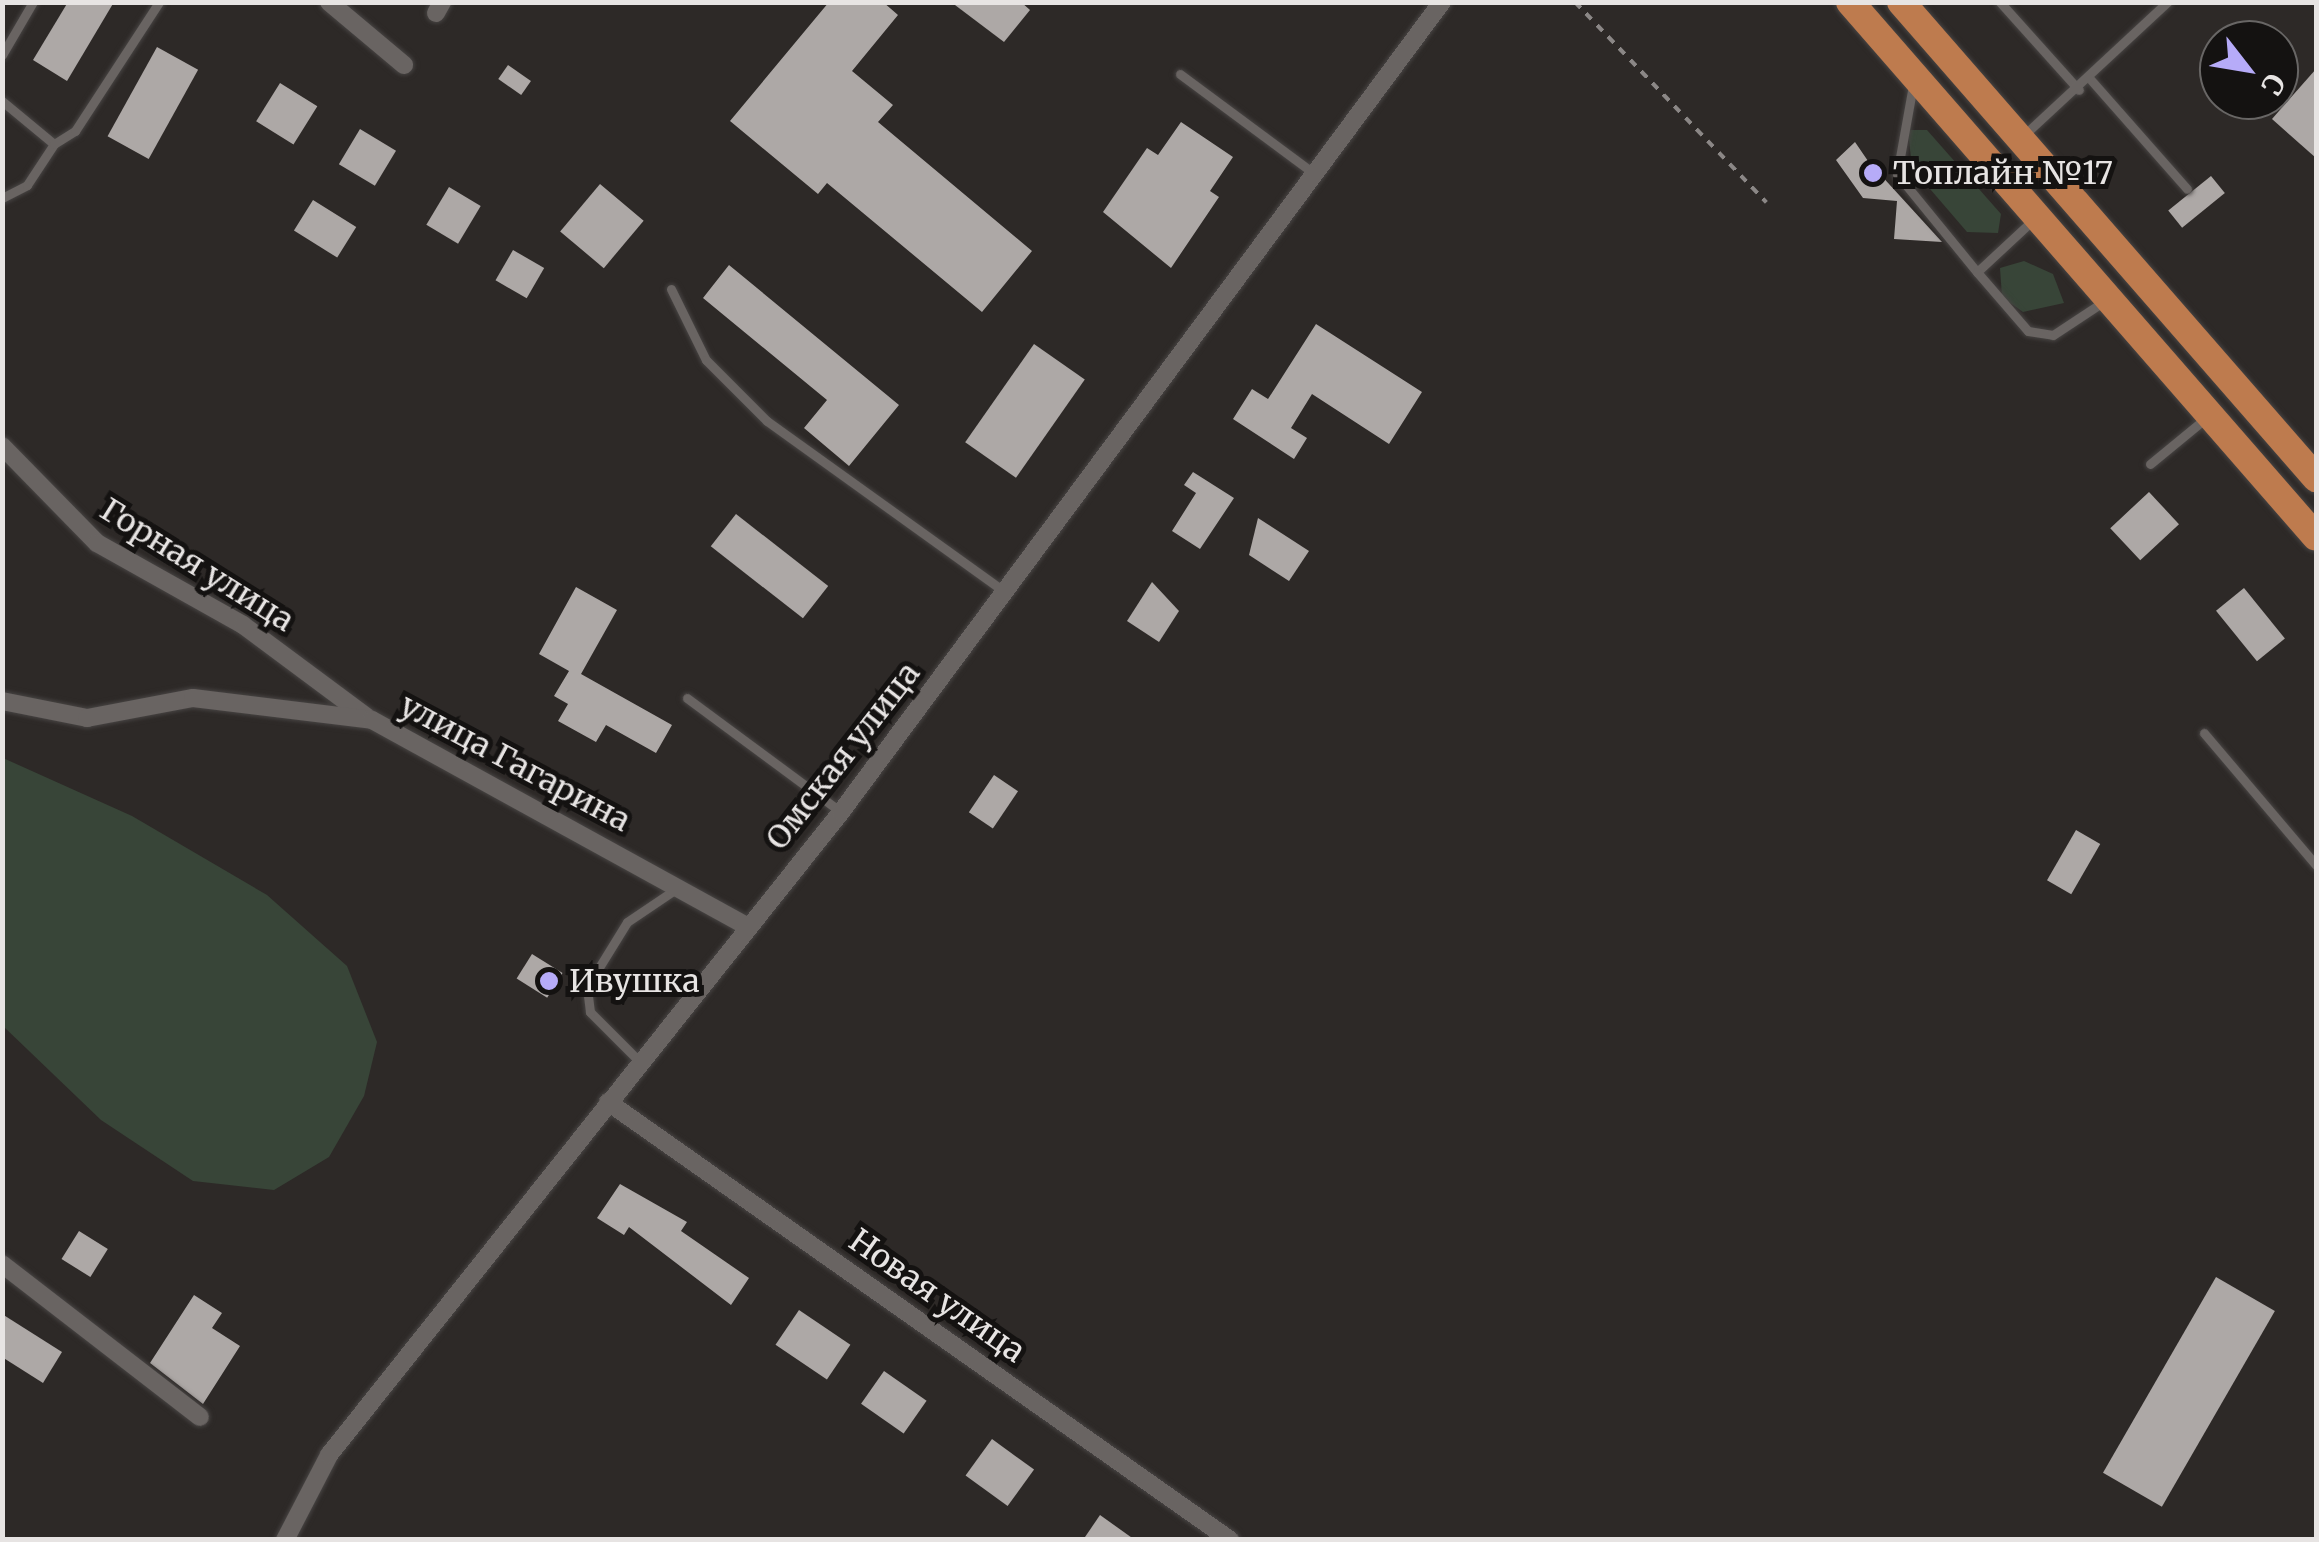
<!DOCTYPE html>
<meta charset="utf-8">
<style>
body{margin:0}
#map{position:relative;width:2319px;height:1542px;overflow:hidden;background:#2d2927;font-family:Merriweather,serif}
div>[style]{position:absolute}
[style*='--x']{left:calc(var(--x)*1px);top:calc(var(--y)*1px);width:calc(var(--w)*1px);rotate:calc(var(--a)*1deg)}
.green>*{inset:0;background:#384538}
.building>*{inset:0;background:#ada8a6;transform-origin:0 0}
.path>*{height:4px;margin-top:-2px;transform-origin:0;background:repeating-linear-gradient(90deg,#8b8786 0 8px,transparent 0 16px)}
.roads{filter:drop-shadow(0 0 2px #474443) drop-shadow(0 0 2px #474443)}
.service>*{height:9px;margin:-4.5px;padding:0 4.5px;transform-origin:4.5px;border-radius:4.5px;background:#696462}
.minor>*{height:18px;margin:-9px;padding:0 9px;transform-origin:9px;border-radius:9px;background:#696462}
.primary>*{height:28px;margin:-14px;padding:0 14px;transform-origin:14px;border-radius:14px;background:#be7b4e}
.dots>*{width:28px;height:28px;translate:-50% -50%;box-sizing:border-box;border:5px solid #141211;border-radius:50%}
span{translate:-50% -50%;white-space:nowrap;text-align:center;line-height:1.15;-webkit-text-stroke:10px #141211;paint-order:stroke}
.poi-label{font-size:32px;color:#e7e4e3}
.left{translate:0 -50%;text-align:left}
.street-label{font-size:32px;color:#e7e4e3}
.frame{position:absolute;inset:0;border:5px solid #e7e4e3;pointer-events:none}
.north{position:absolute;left:2199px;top:20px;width:100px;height:100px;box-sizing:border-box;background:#141211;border:2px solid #686665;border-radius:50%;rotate:121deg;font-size:28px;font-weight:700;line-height:40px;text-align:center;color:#e7e4e3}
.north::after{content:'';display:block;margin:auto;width:35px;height:45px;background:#b6abf8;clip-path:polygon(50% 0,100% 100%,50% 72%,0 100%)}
</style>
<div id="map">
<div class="green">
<i style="clip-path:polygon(1908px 130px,1927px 130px,2001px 214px,1998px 233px,1967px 232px,1912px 168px)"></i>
<i style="clip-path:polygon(2024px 261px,2053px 274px,2064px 303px,2023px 312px,2002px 297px,2000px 268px)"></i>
<i style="clip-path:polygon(3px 758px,132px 816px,267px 895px,347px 966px,377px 1042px,364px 1096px,329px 1157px,274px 1190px,193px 1181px,101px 1120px,3px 1026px)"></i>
</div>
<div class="building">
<i style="clip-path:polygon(68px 2px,114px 2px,67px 81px,33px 60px)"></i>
<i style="clip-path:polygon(829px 2px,883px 2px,898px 15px,852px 71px,893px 105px,878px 122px,1032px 251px,982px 312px,827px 183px,818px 194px,730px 121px)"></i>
<i style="clip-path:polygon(951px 2px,1021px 2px,1030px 10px,1004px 42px)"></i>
<i style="left:157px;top:47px;width:47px;height:102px;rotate:29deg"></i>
<i style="left:508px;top:65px;width:28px;height:17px;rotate:35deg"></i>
<i style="clip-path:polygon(2316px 69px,2316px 158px,2272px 119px)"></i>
<i style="left:280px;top:83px;width:44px;height:45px;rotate:32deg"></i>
<i style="clip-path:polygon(1181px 122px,1233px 157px,1210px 191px,1219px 197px,1171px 268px,1103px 212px,1147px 148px,1158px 155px)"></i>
<i style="left:360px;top:129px;width:42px;height:41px;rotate:31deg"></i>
<i style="clip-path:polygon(1855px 142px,1868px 161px,1942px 242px,1894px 239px,1897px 201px,1863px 198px,1836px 160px)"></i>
<i style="left:2211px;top:176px;width:22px;height:55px;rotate:51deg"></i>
<i style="left:600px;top:184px;width:57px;height:62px;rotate:40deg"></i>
<i style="left:449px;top:187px;width:37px;height:44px;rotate:31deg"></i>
<i style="left:313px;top:200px;width:51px;height:36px;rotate:32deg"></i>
<i style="left:513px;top:250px;width:36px;height:35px;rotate:30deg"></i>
<i style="clip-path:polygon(729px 265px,899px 405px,849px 466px,804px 428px,827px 400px,703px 298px)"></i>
<i style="clip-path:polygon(1316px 324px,1422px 392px,1389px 444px,1312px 394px,1291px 428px,1307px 438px,1294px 459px,1233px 419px,1252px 389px,1268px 399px)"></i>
<i style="left:1034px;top:344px;width:62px;height:120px;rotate:35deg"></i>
<i style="clip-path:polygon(1193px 472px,1234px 498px,1200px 549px,1172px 531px,1196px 493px,1184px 485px)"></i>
<i style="left:2149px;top:492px;width:44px;height:53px;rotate:47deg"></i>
<i style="left:736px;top:514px;width:117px;height:41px;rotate:38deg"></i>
<i style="clip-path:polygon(1258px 518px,1309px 551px,1289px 581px,1249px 555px)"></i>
<i style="clip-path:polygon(1152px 582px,1179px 611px,1159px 642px,1127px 621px)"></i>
<i style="clip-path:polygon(576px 587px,617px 610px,581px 674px,672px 725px,656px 753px,606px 725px,596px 742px,558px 721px,568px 704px,554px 696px,569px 671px,539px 654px)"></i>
<i style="left:2244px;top:588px;width:65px;height:36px;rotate:51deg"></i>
<i style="left:994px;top:775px;width:29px;height:45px;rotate:34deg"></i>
<i style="left:2076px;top:830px;width:28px;height:58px;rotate:30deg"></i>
<i style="left:532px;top:954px;width:36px;height:29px;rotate:32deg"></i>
<i style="clip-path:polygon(620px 1184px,687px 1222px,681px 1231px,749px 1278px,731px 1305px,629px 1227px,624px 1235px,597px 1218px)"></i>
<i style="left:79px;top:1231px;width:34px;height:33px;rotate:32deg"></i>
<i style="left:2216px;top:1277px;width:68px;height:226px;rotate:30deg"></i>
<i style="clip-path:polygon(194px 1295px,222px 1313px,212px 1328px,240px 1346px,203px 1404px,150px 1363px)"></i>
<i style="left:799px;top:1310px;width:62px;height:42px;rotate:34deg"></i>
<i style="clip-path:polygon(2px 1314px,62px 1352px,43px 1383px,2px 1357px)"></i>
<i style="left:884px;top:1371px;width:52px;height:40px;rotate:35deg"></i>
<i style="left:992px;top:1439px;width:52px;height:45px;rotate:36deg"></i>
<i style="clip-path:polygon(1100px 1515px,1135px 1540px,1083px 1540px)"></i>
</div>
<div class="path">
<i style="--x:1575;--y:2;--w:277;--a:46.3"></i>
</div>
<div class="roads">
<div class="service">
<i style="--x:2000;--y:2;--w:118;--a:48.1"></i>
<i style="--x:2;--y:55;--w:61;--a:-59.7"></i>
<i style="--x:1180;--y:74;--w:169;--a:36.6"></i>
<i style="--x:2091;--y:80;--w:145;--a:48.6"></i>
<i style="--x:1913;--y:85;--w:90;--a:100.2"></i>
<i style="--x:1897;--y:174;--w:127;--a:50.8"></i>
<i style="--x:1977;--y:272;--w:76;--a:-42.9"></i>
<i style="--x:2;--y:101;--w:67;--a:39.6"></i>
<i style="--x:2023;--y:136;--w:197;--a:-42.9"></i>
<i style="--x:2;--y:198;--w:28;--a:-27"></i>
<i style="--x:27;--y:185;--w:49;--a:-56.6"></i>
<i style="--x:54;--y:144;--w:25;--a:-32"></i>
<i style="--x:75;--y:131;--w:154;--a:-56.9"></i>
<i style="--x:1977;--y:272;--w:78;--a:49.2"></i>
<i style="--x:2028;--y:331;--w:25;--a:9"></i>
<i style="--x:2053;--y:335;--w:64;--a:-33.4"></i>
<i style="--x:671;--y:289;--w:79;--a:63.8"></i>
<i style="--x:706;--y:360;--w:86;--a:45"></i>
<i style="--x:767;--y:421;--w:292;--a:35.7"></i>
<i style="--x:2150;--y:464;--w:72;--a:-39.4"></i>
<i style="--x:687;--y:698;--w:192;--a:36.5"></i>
<i style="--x:2204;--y:733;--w:173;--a:49.7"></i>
<i style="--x:640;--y:1062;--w:71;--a:-135"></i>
<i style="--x:590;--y:1012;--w:25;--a:-97"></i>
<i style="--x:587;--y:987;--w:76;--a:-58.4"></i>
<i style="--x:627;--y:922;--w:59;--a:-34"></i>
</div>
<div class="minor">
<i style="--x:329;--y:2;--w:98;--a:40"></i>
<i style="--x:436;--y:13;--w:13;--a:-61"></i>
<i style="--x:2;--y:446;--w:136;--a:45.6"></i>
<i style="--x:97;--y:543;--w:167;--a:29.3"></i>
<i style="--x:243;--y:625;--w:154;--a:36.6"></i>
<i style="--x:2;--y:701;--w:87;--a:11.3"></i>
<i style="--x:87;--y:718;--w:108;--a:-10.7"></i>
<i style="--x:193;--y:698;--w:180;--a:7"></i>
<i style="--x:372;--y:720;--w:428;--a:28.8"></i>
<i style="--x:608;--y:1102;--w:761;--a:35.15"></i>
<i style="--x:2;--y:1264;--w:250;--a:37.7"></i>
<i style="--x:285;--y:1540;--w:96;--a:-62.6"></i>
<i style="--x:329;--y:1455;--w:822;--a:-51.47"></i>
<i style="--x:841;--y:812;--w:1009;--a:-53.43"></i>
</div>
<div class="primary">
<i style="--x:1850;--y:2;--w:709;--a:48.94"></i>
<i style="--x:1901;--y:2;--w:632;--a:48.92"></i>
</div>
</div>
<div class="dots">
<i style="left:1873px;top:173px;background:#b6abf8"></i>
<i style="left:549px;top:981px;background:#b6abf8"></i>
</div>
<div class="poi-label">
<span class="left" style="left:1893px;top:173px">Топлайн №17</span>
<span class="left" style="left:569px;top:981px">Ивушка</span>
</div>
<div class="street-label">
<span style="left:197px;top:565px;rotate:32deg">Горная улица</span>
<span style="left:843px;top:756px;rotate:-52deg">Омская улица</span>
<span style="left:515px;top:763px;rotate:28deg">улица Гагарина</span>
<span style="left:937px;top:1296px;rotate:35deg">Новая улица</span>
</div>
<div class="frame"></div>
<div class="north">С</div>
</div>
